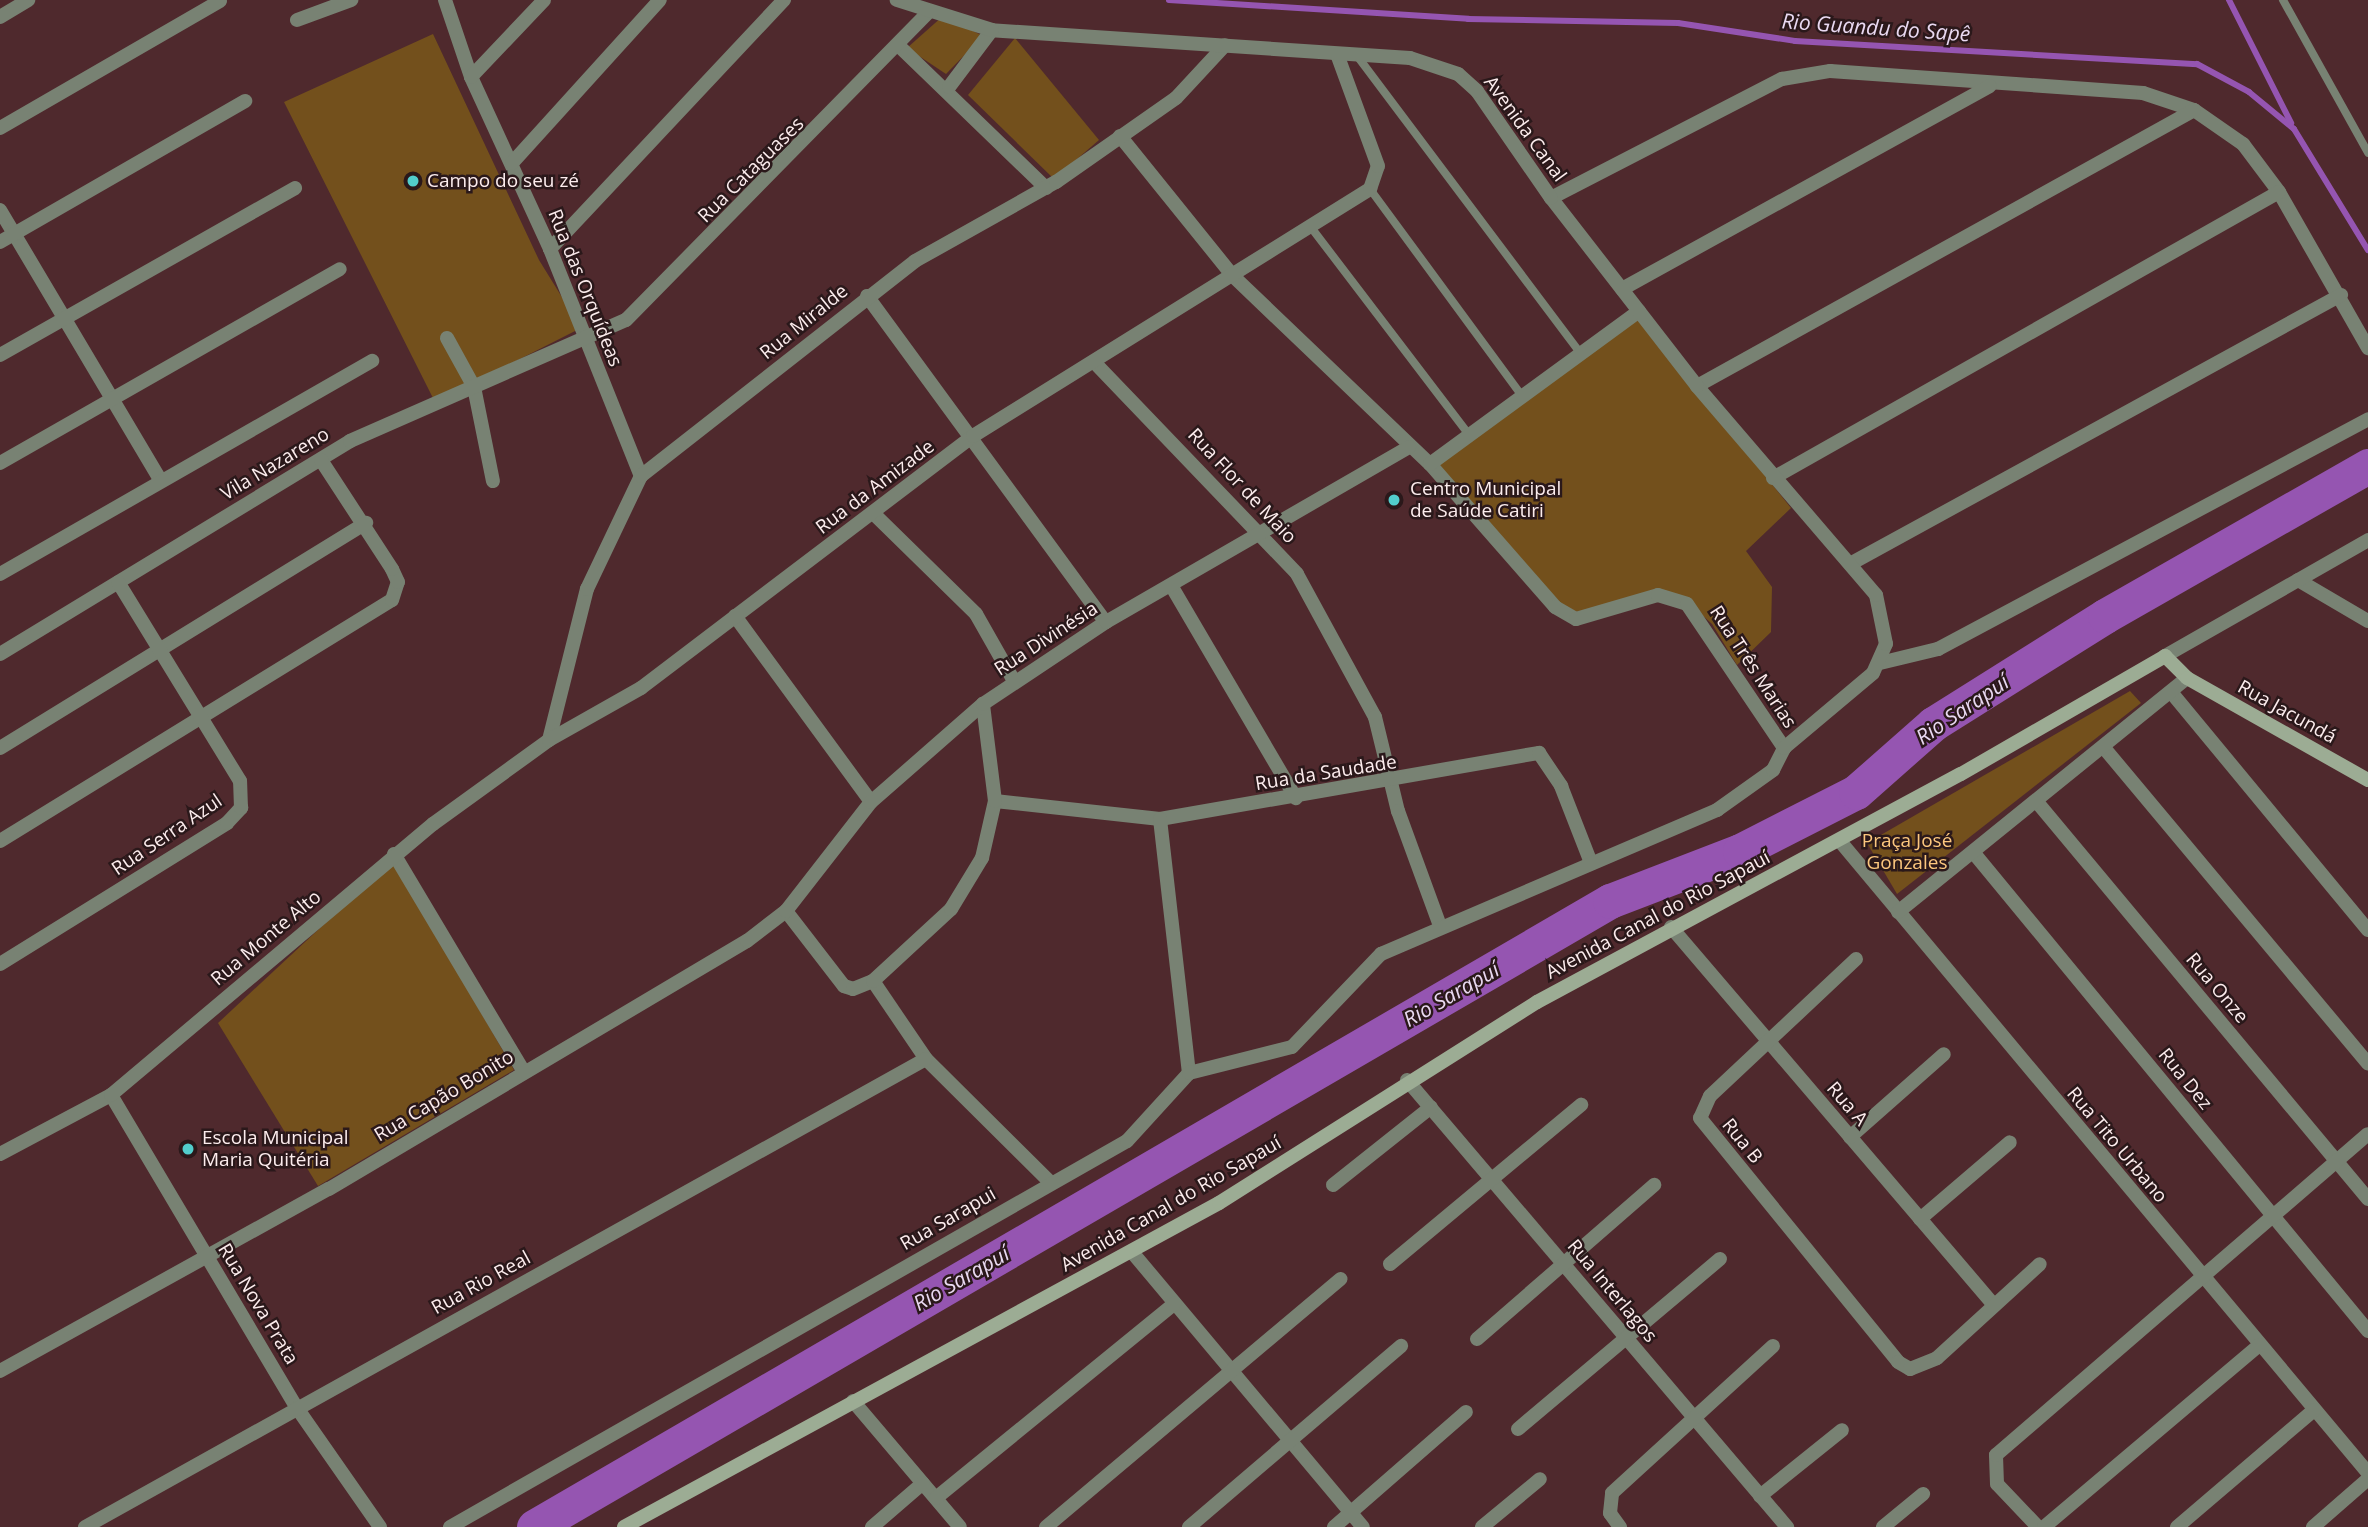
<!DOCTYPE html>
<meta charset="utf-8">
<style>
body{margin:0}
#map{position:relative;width:2368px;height:1527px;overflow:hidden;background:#4f292d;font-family:"Open Sans",sans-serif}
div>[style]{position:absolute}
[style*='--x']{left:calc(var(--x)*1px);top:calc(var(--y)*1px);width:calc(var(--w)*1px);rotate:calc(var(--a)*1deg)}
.green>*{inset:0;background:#73501c}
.stream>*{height:6px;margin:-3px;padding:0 3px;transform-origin:3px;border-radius:3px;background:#9555b1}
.river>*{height:35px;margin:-17.5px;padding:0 17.5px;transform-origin:17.5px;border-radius:17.5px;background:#9555b1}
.lane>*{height:8px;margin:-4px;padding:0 4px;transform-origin:4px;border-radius:4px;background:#788273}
.street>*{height:14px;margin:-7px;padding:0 7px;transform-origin:7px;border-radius:7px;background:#788273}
.secondary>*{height:14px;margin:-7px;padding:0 7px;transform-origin:7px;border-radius:7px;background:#9cac94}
.dots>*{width:19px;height:19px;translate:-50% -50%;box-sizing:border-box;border:4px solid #2a181a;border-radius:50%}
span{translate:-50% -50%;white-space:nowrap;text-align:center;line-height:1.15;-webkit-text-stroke:5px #2a181a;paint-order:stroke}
.street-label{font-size:19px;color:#fceced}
.poi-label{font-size:19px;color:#fceced}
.left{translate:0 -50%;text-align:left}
.park-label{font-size:19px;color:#fcc77e}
.water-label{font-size:21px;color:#e9d9f1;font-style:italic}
</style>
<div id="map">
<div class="green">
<i style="clip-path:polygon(943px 16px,983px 36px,946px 74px,907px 48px)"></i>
<i style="clip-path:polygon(433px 34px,539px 260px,581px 328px,435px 402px,284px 102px)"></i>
<i style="clip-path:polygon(1015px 38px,1099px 140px,1054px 179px,968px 95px)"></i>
<i style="clip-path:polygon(1638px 317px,1791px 508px,1746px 551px,1772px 587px,1771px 632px,1737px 665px,1712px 624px,1680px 595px,1585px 614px,1556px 606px,1436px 467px)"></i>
<i style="clip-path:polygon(2130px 691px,2141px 703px,1897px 894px,1867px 843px)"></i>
<i style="clip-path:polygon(393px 860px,514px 1070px,318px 1186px,218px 1023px)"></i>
</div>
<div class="stream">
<i style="--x:1169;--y:0;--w:300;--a:3.6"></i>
<i style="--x:1468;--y:19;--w:210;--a:1.1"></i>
<i style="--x:1678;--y:23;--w:118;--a:8.7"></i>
<i style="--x:1795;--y:41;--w:403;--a:3.3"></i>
<i style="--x:2197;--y:64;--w:59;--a:28.3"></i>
<i style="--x:2249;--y:92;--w:58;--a:39.4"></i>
<i style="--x:2294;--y:129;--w:142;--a:58.6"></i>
<i style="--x:2229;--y:0;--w:138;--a:63.2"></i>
</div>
<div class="river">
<i style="--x:534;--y:1527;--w:1245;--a:-30.19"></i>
<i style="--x:1610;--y:901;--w:139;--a:-21"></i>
<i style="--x:1740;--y:851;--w:130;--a:-27"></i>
<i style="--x:1856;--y:792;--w:103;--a:-41.4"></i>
<i style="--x:1933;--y:724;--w:203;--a:-32.1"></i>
<i style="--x:2105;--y:616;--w:303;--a:-29.7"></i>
</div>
<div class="lane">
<i style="--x:2283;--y:0;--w:175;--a:60.9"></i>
<i style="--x:1358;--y:57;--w:370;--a:53.1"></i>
<i style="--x:1370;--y:189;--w:257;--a:53.7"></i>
<i style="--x:1310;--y:226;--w:264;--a:52.7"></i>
</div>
<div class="street">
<i style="--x:445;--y:0;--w:81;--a:71.3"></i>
<i style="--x:471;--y:77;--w:189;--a:65.3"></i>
<i style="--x:550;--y:249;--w:245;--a:68.2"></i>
<i style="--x:0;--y:17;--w:33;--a:-31"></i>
<i style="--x:297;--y:20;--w:58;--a:-20.3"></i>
<i style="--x:900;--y:47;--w:203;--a:44"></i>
<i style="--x:471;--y:77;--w:106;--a:-46.5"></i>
<i style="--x:949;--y:87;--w:71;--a:-53"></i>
<i style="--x:0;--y:128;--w:254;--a:-30"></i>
<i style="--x:1120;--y:136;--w:179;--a:51.1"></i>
<i style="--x:1232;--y:275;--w:274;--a:43.7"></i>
<i style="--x:1430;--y:464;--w:190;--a:48.8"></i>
<i style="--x:1555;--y:607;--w:24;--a:30"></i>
<i style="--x:1576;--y:619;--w:85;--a:-16.3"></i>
<i style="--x:1658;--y:595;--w:30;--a:17"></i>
<i style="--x:1687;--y:604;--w:174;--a:56"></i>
<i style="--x:512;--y:163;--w:220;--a:-47.8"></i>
<i style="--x:1551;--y:198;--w:260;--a:-27.3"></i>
<i style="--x:1782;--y:79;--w:49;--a:-9.5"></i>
<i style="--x:1830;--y:71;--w:314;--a:4"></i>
<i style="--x:2143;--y:93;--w:54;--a:18.4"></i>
<i style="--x:2194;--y:110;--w:60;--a:34.8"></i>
<i style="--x:2243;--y:144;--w:60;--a:53.1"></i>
<i style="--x:2279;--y:192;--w:180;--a:60.3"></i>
<i style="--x:0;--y:210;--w:313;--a:59.3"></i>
<i style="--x:0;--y:242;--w:283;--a:-29.9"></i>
<i style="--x:550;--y:249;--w:342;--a:-46.8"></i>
<i style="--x:1622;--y:289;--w:420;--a:-28.9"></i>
<i style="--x:867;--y:296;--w:404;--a:53.8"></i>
<i style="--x:447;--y:338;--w:56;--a:61.1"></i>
<i style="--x:474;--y:387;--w:96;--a:78.6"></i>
<i style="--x:0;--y:355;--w:339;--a:-29.5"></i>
<i style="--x:1095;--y:363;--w:292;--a:46.2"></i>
<i style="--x:1297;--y:574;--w:163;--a:61.4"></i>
<i style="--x:1375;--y:717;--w:97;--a:76.3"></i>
<i style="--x:1398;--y:811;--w:122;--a:69.9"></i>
<i style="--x:1697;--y:386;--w:568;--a:-29.04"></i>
<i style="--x:0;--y:463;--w:391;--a:-29.7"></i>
<i style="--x:1430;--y:464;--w:259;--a:-36.2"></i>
<i style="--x:1773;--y:478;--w:581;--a:-29.48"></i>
<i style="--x:873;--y:513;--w:144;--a:44.4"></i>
<i style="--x:976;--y:614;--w:77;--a:60.4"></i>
<i style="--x:1850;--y:564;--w:560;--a:-28.72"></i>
<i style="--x:0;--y:574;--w:429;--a:-29.8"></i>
<i style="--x:2298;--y:580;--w:81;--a:30.4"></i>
<i style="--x:1172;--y:587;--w:245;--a:59.6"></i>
<i style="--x:735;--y:616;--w:230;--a:53.8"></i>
<i style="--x:0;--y:654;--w:410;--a:-31.3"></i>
<i style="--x:350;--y:441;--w:301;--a:-23.7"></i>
<i style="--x:626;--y:320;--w:433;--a:-45.5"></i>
<i style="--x:2165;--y:656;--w:234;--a:-29.7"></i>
<i style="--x:1880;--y:663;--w:60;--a:-13.6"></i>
<i style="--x:1938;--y:649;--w:488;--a:-28.1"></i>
<i style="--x:2171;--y:692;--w:309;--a:50.4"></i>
<i style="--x:549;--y:740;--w:156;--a:-75.9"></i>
<i style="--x:587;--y:589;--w:125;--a:-64.5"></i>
<i style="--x:641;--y:476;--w:348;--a:-38.1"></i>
<i style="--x:915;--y:261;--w:162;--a:-29.3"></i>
<i style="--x:1056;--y:182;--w:146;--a:-35"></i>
<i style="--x:1176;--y:98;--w:72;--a:-47.2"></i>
<i style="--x:0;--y:748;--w:430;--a:-31.6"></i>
<i style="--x:2105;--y:749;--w:410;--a:50.1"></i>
<i style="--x:995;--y:801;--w:166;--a:6.2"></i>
<i style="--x:1160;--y:819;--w:385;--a:-9.9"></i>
<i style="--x:1539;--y:753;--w:40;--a:56"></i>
<i style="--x:1561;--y:786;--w:83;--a:68.7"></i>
<i style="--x:2037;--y:802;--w:517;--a:50.18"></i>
<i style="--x:1160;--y:819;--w:256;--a:83.5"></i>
<i style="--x:1839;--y:840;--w:825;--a:50.11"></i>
<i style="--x:0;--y:841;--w:460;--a:-31.6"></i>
<i style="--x:392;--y:600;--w:19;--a:-72"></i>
<i style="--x:398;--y:582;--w:14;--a:-115"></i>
<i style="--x:392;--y:569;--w:130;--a:-123.1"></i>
<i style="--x:1973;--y:852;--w:621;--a:50.49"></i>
<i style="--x:394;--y:854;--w:252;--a:59.2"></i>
<i style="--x:786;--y:911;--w:95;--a:52.3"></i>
<i style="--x:844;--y:986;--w:9;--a:18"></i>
<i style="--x:853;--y:989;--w:22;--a:-22"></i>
<i style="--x:873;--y:981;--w:94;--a:55.8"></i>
<i style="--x:926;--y:1059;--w:175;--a:44.8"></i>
<i style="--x:1898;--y:912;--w:372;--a:-39"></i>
<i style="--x:1671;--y:927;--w:497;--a:49.5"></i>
<i style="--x:1856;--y:959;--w:200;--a:136.8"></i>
<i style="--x:1710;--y:1096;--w:24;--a:114"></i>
<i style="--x:1700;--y:1118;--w:314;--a:50.9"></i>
<i style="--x:1898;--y:1362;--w:14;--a:30"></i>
<i style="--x:1910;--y:1369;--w:29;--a:-22"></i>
<i style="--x:1937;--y:1358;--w:139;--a:-42.4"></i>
<i style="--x:0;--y:964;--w:267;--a:-31.8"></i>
<i style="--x:227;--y:823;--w:21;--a:-47"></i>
<i style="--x:241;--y:808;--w:27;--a:-92"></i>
<i style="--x:240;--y:781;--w:233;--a:-121.5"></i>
<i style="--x:873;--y:981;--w:106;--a:-42.7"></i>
<i style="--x:951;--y:909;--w:60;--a:-58.7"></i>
<i style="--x:982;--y:858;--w:58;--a:-77.2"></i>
<i style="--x:995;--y:801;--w:98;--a:-97.1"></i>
<i style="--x:1407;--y:1080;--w:587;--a:49.63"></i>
<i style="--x:111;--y:1095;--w:364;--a:59.3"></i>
<i style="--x:297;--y:1408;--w:145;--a:55.1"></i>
<i style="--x:1850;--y:1137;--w:125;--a:-41.4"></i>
<i style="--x:0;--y:1154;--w:126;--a:-28"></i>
<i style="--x:111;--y:1095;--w:421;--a:-40.1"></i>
<i style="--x:433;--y:824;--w:143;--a:-35.9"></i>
<i style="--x:549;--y:740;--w:106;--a:-29.5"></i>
<i style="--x:641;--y:688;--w:417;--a:-37.2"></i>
<i style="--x:973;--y:436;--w:468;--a:-31.9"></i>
<i style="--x:1370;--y:189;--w:24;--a:-71"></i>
<i style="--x:1378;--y:166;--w:119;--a:-110.1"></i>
<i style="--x:1333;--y:1185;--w:125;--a:-38.5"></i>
<i style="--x:1920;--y:1219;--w:118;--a:-40.5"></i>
<i style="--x:1132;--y:1252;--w:359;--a:50"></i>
<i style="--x:1390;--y:1264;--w:249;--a:-39.8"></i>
<i style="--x:1477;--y:1339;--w:235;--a:-41"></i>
<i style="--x:0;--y:1371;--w:376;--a:-29"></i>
<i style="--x:329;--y:1189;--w:486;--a:-30.7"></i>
<i style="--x:747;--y:941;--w:49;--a:-37.6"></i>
<i style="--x:786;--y:911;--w:138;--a:-52.1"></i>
<i style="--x:871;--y:802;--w:149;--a:-41.2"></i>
<i style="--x:983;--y:704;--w:148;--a:-33.7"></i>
<i style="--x:1106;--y:622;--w:350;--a:-30"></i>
<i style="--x:853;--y:1401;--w:165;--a:49.7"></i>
<i style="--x:1518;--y:1429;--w:264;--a:-40.1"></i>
<i style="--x:1760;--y:1496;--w:105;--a:-38.8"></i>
<i style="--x:936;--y:1498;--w:308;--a:-39.2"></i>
<i style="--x:85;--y:1527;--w:962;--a:-29.1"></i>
<i style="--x:450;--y:1527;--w:779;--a:-29.69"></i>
<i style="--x:1127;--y:1141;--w:92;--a:-47.6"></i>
<i style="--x:1189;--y:1073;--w:106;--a:-14.2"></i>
<i style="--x:1292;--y:1047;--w:129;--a:-46.3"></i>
<i style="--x:1381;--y:954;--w:366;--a:-23.2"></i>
<i style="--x:1717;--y:810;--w:69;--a:-35.5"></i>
<i style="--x:1773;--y:770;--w:25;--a:-63"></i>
<i style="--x:1784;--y:748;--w:116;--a:-40.1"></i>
<i style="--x:1873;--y:673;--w:32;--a:-66"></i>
<i style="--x:1886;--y:644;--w:50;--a:-101.5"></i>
<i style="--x:1876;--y:595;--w:275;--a:-130.6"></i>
<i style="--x:1697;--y:386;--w:238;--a:-127.8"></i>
<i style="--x:1551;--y:198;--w:130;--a:-124.7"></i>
<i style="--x:1477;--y:91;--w:25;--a:-138"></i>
<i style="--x:1458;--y:74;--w:51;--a:-161.6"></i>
<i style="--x:1410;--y:58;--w:419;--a:-176.2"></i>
<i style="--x:992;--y:30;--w:100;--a:-162.5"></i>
<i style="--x:872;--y:1527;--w:67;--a:-40.8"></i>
<i style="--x:1046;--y:1527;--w:385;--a:-40.1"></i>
<i style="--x:1189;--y:1527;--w:279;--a:-40.5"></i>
<i style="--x:1334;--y:1527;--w:175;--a:-41.1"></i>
<i style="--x:1482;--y:1527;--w:75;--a:-39.6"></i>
<i style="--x:1620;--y:1527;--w:17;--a:-126"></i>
<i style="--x:1610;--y:1513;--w:20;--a:-84"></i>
<i style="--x:1612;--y:1493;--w:218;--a:-42.4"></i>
<i style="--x:1883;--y:1527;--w:52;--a:-39.5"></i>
<i style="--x:2038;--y:1527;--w:59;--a:-133.6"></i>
<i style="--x:1997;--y:1484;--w:29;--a:-92"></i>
<i style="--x:1996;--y:1455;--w:491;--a:-40.8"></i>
<i style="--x:2044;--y:1527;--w:282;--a:-40.2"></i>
<i style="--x:2177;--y:1527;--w:180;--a:-40.5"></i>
<i style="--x:2313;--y:1527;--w:73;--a:-41.1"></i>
</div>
<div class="secondary">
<i style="--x:624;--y:1527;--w:677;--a:-28.57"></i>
<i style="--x:1219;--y:1203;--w:376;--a:-32.3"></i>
<i style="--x:1537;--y:1002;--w:481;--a:-28.3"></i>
<i style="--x:1961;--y:774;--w:236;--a:-30"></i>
<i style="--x:2165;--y:656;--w:31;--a:45"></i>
<i style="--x:2187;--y:678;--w:208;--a:29.4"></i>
</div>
<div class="dots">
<i style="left:413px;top:181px;background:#52cdcc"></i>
<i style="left:1394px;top:500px;background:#52cdcc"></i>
<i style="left:188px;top:1149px;background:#52cdcc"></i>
</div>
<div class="street-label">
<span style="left:1525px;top:129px;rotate:54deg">Avenida Canal</span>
<span style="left:751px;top:170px;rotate:-45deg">Rua Cataguases</span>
<span style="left:585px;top:288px;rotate:68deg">Rua das Orquídeas</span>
<span style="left:804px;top:322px;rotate:-39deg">Rua Miralde</span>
<span style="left:275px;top:464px;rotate:-31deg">Vila Nazareno</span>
<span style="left:1242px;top:486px;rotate:47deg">Rua Flor de Maio</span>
<span style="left:875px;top:487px;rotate:-37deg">Rua da Amizade</span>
<span style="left:1046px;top:639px;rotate:-33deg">Rua Divinésia</span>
<span style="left:1753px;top:667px;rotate:57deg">Rua Três Marias</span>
<span style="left:2287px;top:712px;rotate:29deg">Rua Jacundá</span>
<span style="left:1326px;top:773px;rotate:-9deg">Rua da Saudade</span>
<span style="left:167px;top:835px;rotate:-34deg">Rua Serra Azul</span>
<span style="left:1658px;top:915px;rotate:-28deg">Avenida Canal do Rio Sapauí</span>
<span style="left:266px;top:938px;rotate:-40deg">Rua Monte Alto</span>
<span style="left:2217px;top:988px;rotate:50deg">Rua Onze</span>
<span style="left:2185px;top:1079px;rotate:51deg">Rua Dez</span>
<span style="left:444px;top:1096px;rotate:-31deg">Rua Capão Bonito</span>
<span style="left:1847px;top:1104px;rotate:49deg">Rua A</span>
<span style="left:1742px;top:1141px;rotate:51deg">Rua B</span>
<span style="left:2117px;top:1145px;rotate:50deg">Rua Tito Urbano</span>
<span style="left:1171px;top:1204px;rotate:-30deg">Avenida Canal do Rio Sapauí</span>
<span style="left:948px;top:1219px;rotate:-30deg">Rua Sarapui</span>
<span style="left:481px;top:1283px;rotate:-29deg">Rua Rio Real</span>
<span style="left:1612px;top:1291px;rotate:50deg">Rua Interlagos</span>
<span style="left:258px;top:1304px;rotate:59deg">Rua Nova Prata</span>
</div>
<div class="poi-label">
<span class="left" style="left:427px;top:181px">Campo do seu zé</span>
<span class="left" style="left:1410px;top:500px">Centro Municipal<br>de Saúde Catiri</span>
<span class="left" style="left:202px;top:1149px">Escola Municipal<br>Maria Quitéria</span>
</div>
<div class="park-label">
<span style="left:1907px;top:852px">Praça José<br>Gonzales</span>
</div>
<div class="water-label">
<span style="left:1876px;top:27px;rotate:4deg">Rio Guandu do Sapê</span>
<span style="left:1962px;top:709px;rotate:-34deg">Rio Sarapuí</span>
<span style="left:1451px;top:994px;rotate:-30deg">Rio Sarapuí</span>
<span style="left:961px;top:1278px;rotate:-30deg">Rio Sarapuí</span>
</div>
</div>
